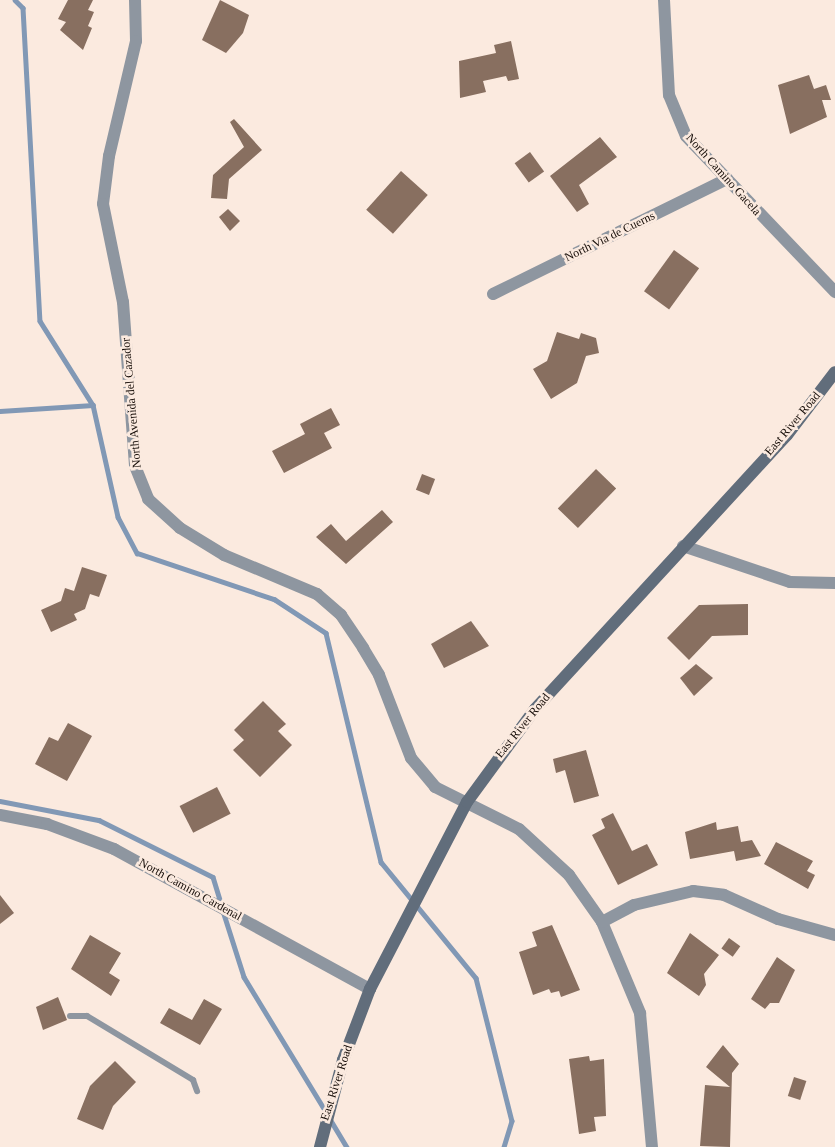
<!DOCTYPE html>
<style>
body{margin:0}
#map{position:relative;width:835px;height:1147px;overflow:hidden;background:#fbeadf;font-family:"Times New Roman",serif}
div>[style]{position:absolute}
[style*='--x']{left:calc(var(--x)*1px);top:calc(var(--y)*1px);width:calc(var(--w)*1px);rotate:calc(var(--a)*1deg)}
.stream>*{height:4.5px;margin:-2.25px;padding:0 2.25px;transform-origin:2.25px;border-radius:2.25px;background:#8198b5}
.building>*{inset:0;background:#886f60;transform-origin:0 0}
.lane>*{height:6px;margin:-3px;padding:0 3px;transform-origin:3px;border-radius:3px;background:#8e96a0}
.street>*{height:12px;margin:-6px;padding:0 6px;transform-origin:6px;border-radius:6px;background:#8e96a0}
.secondary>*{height:12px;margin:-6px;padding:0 6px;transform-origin:6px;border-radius:6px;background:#616d7b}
span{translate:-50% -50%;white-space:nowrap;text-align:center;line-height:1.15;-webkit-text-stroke:5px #fbeadf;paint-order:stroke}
.street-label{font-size:12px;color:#150c07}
</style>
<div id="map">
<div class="stream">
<i style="--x:15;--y:0;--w:11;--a:45"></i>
<i style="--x:23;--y:8;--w:313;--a:86.9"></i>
<i style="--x:40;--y:321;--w:99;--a:57.8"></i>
<i style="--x:0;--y:411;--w:93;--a:-3.7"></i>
<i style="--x:93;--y:405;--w:115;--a:77.4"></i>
<i style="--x:118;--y:517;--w:41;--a:62.2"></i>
<i style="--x:137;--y:553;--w:145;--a:18.6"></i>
<i style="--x:274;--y:599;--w:62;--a:33.2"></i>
<i style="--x:326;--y:633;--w:236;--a:76.5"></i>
<i style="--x:381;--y:862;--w:150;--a:50.7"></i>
<i style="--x:476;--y:978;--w:147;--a:75.9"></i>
<i style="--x:512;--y:1121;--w:27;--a:107"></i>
<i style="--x:0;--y:801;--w:101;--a:10.9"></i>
<i style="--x:99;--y:820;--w:127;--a:26.6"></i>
<i style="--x:213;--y:877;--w:28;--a:73"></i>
<i style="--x:223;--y:911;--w:69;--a:72.3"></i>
<i style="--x:244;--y:977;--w:158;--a:58.7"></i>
<i style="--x:330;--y:1119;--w:33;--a:59"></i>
</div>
<div class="building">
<i style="clip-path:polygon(68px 0,93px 0,88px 10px,94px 12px,88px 26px,92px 28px,83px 50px,60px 30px,66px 22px,58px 19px)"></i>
<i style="clip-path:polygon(220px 0,249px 15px,243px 33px,226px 53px,202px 40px)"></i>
<i style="clip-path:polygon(511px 41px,519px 79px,508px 81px,506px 76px,483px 81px,486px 92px,460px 98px,459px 61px,496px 53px,494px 45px)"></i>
<i style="clip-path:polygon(809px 75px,814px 89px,826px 85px,831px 100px,822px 100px,827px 117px,790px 134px,778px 85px)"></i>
<i style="clip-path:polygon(234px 119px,262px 150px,229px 179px,227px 199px,211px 198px,213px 175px,244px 147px,230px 122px)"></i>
<i style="clip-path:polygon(600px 137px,617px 157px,579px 185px,589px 204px,577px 212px,550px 176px)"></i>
<i style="left:530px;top:152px;width:24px;height:19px;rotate:54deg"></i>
<i style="left:401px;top:171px;width:36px;height:52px;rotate:42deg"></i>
<i style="clip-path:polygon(228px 209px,240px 221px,230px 231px,219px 217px)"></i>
<i style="left:674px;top:250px;width:31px;height:51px;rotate:36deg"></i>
<i style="clip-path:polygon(557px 332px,579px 339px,581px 333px,596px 338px,599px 353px,586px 356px,577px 383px,551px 399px,533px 369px,547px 361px)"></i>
<i style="clip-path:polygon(331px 408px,340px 425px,324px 433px,332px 448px,284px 473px,272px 451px,305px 434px,300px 424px)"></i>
<i style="left:596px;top:469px;width:28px;height:55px;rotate:44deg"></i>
<i style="left:422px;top:474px;width:14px;height:17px;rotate:21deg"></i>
<i style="clip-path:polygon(382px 510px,393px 522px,346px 564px,316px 537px,331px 524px,346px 541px)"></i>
<i style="clip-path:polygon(82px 567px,107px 575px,99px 597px,90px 594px,85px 609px,74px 614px,77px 620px,51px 632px,41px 610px,61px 601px,65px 588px,74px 591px)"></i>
<i style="clip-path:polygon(748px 604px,748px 635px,712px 636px,689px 660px,667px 638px,699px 605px)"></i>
<i style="clip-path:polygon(471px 621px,489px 646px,444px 668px,431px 644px)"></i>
<i style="clip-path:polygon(696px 664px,713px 678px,694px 696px,680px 678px)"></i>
<i style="clip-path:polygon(263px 701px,286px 724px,278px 731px,292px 745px,260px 777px,233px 750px,244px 740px,234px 730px)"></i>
<i style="clip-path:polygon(68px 723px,92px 736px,67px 781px,35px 764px,49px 737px,58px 741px)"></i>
<i style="clip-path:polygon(586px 750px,599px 796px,574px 803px,565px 770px,556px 773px,553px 759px)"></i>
<i style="left:217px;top:787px;width:30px;height:42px;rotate:63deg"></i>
<i style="clip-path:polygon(613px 813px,632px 851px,647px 844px,658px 865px,618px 885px,592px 835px,605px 828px,601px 819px)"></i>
<i style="clip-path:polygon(716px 822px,717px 830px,738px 826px,741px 842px,752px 840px,761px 856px,736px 861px,734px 851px,690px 859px,685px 832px)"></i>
<i style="clip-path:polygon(776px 842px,813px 861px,807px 871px,815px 875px,808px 889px,764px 864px)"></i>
<i style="clip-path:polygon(0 895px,14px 913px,0 924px)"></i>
<i style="clip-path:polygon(552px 925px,580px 990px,561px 997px,559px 991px,551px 993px,549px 989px,533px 995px,519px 952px,537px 946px,532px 932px)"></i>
<i style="clip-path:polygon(690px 933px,719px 955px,704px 974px,706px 985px,699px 996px,667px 973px)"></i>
<i style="clip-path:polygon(90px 935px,121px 953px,109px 973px,120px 980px,111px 996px,71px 969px)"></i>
<i style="left:729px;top:938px;width:14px;height:13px;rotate:36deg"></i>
<i style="clip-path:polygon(777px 957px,795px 970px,779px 1003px,770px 1003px,765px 1009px,751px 999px)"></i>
<i style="clip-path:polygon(58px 997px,67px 1020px,43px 1030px,36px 1007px)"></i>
<i style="clip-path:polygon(204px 999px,222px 1009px,200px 1045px,160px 1023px,169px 1008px,192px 1020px)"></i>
<i style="clip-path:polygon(723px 1045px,739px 1064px,732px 1073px,730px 1147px,700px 1146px,705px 1085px,730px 1087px,706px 1067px)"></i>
<i style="clip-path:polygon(589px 1056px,590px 1061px,604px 1059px,606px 1116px,594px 1117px,596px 1131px,579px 1134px,569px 1059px)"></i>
<i style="clip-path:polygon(115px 1061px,136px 1082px,113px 1106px,103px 1130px,77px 1119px,90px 1086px)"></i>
<i style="left:794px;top:1077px;width:13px;height:20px;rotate:18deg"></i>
</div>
<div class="lane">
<i style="--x:70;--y:1016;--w:17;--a:0"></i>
<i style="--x:87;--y:1016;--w:124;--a:31.1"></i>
<i style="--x:193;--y:1080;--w:12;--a:70"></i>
</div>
<div class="street">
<i style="--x:135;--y:0;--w:41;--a:88.6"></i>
<i style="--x:136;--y:41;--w:118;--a:103.2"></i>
<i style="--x:109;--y:156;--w:48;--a:97.1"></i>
<i style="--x:103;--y:204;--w:100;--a:78.5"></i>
<i style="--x:123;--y:302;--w:164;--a:85.8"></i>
<i style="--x:135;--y:466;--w:35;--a:68"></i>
<i style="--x:148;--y:499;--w:43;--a:42.2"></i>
<i style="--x:180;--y:528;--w:52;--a:31.5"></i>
<i style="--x:224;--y:555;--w:101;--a:22.8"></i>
<i style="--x:317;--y:594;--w:32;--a:41"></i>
<i style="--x:341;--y:615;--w:40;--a:56"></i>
<i style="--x:363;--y:648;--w:31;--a:59"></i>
<i style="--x:379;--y:675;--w:89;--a:68.9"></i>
<i style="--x:411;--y:758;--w:38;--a:50"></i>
<i style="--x:435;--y:787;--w:94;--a:26.6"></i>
<i style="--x:519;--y:829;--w:68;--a:42.6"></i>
<i style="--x:569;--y:875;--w:57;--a:54.9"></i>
<i style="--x:602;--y:922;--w:99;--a:67.3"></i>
<i style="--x:640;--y:1013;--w:135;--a:84.9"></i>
<i style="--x:664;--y:0;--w:95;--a:87"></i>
<i style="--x:669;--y:95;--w:44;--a:67.5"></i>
<i style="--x:686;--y:136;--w:216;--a:46.3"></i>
<i style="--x:493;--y:294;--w:261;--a:-26.2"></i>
<i style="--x:683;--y:546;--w:113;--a:18.6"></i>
<i style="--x:790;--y:582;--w:45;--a:1.3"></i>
<i style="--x:0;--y:815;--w:48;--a:10.8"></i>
<i style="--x:47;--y:824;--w:72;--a:20.5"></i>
<i style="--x:114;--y:849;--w:292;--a:28.7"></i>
<i style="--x:602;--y:922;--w:36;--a:-28"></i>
<i style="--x:634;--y:905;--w:61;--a:-13.3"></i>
<i style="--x:693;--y:891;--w:31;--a:7"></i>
<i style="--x:724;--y:895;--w:59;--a:24"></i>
<i style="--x:778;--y:919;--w:59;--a:15.7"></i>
</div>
<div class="secondary">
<i style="--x:320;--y:1147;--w:90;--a:-75.2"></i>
<i style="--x:343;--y:1060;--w:76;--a:-69.2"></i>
<i style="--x:370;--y:989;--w:211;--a:-62.6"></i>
<i style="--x:467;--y:802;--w:115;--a:-53.8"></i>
<i style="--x:535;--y:709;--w:372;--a:-47.4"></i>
<i style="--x:787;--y:435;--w:79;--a:-52.7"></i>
</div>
<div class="street-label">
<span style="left:723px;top:175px;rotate:48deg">North Camino Gacela</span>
<span style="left:610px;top:237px;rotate:-26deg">North Via de Cuerns</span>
<span style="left:132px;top:403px;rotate:-95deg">North Avenida del Cazador</span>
<span style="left:793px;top:424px;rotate:-50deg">East River Road</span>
<span style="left:523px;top:726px;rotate:-51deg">East River Road</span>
<span style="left:190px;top:890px;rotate:29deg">North Camino Cardenal</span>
<span style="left:337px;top:1083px;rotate:-72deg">East River Road</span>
</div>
</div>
